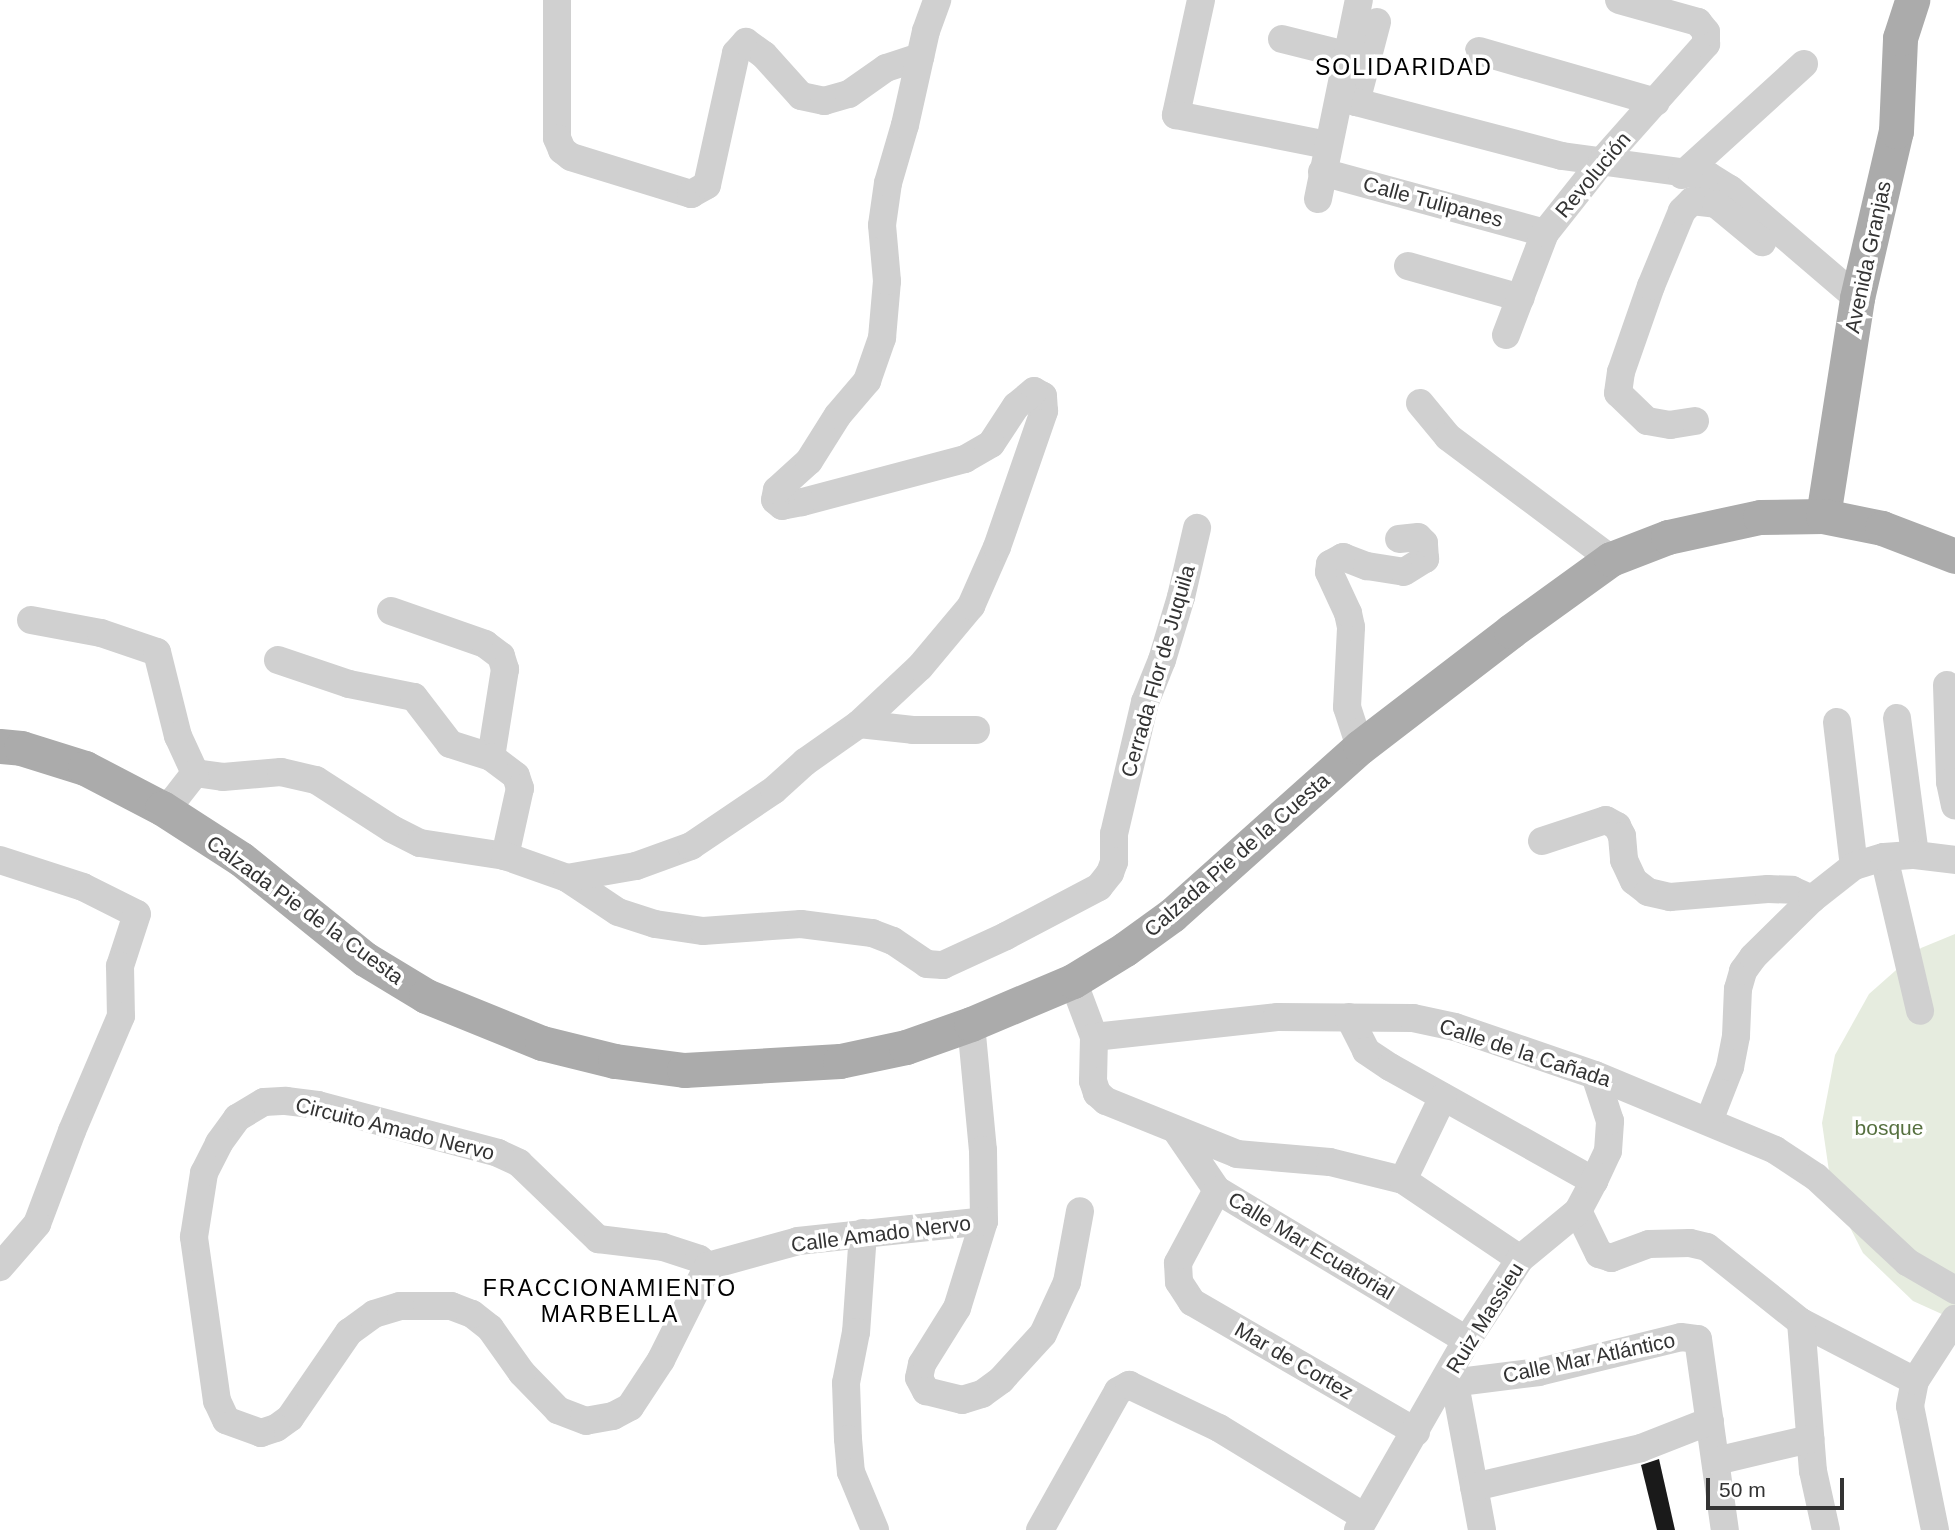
<!DOCTYPE html>
<meta charset="utf-8">
<style>
body{margin:0}
#map{position:relative;width:1955px;height:1530px;overflow:hidden;background:#fff;font-family:Helvetica,sans-serif}
div>[style]{position:absolute}
[style*='--x']{left:calc(var(--x)*1px);top:calc(var(--y)*1px);width:calc(var(--w)*1px);rotate:calc(var(--a)*1deg)}
.green>*{inset:0;background:#e6ecdf}
.building>*{inset:0;background:#1a1a1a}
.minor>*{height:28px;margin:-14px;padding:0 14px;transform-origin:14px;border-radius:14px;background:#d0d0d0}
.major>*{height:35px;margin:-17.5px;padding:0 17.5px;transform-origin:17.5px;border-radius:17.5px;background:#ababab}
span{translate:-50% -50%;white-space:nowrap;text-align:center;line-height:1.15;-webkit-text-stroke:7px #fff;paint-order:stroke}
.street-label{font-size:21px;color:#333}
.park-label{font-size:21px;color:#56703f}
.neighbourhood-label{font-size:23px;color:#000;letter-spacing:2px}
.scale{position:absolute;left:1706px;top:1478px;width:138px;height:32px;box-sizing:border-box;border:4px solid #333;border-top:0;padding-left:9px;font-size:21px;line-height:24px;white-space:nowrap;color:#333;-webkit-text-stroke:5px #fff;paint-order:stroke}
</style>
<div id="map">
<div class="green">
<i style="clip-path:polygon(1955px 934px,1955px 1320px,1913px 1301px,1863px 1253px,1832px 1192px,1822px 1123px,1835px 1055px,1869px 994px,1921px 948px)"></i>
</div>
<div class="building">
<i style="clip-path:polygon(1659px 1459px,1675px 1530px,1657px 1530px,1641px 1465px)"></i>
</div>
<div class="minor">
<i style="--x:557;--y:0;--w:138;--a:90"></i>
<i style="--x:557;--y:138;--w:13;--a:67"></i>
<i style="--x:562;--y:150;--w:11;--a:38"></i>
<i style="--x:571;--y:157;--w:126;--a:17.1"></i>
<i style="--x:691;--y:194;--w:18;--a:-29"></i>
<i style="--x:707;--y:185;--w:135;--a:-77.6"></i>
<i style="--x:736;--y:53;--w:15;--a:-48"></i>
<i style="--x:746;--y:42;--w:22;--a:36"></i>
<i style="--x:764;--y:55;--w:55;--a:47.9"></i>
<i style="--x:801;--y:96;--w:24;--a:12"></i>
<i style="--x:824;--y:101;--w:26;--a:-16"></i>
<i style="--x:849;--y:94;--w:45;--a:-35.1"></i>
<i style="--x:886;--y:68;--w:36;--a:-18"></i>
<i style="--x:1201;--y:0;--w:118;--a:102.3"></i>
<i style="--x:1176;--y:115;--w:154;--a:11.2"></i>
<i style="--x:1377;--y:22;--w:83;--a:104.7"></i>
<i style="--x:1356;--y:102;--w:213;--a:14.7"></i>
<i style="--x:1562;--y:156;--w:148;--a:7.7"></i>
<i style="--x:1709;--y:176;--w:25;--a:32"></i>
<i style="--x:1730;--y:189;--w:167;--a:40.6"></i>
<i style="--x:1282;--y:39;--w:66;--a:14"></i>
<i style="--x:1479;--y:51;--w:184;--a:16.1"></i>
<i style="--x:1322;--y:172;--w:231;--a:15.3"></i>
<i style="--x:1682;--y:175;--w:165;--a:-42.3"></i>
<i style="--x:1318;--y:199;--w:203;--a:-78.4"></i>
<i style="--x:1408;--y:266;--w:117;--a:15.8"></i>
<i style="--x:1506;--y:335;--w:109;--a:-69.1"></i>
<i style="--x:1545;--y:233;--w:92;--a:-51.6"></i>
<i style="--x:1602;--y:161;--w:157;--a:-48.4"></i>
<i style="--x:1706;--y:44;--w:12;--a:-90"></i>
<i style="--x:1706;--y:32;--w:13;--a:-129"></i>
<i style="--x:1698;--y:22;--w:82;--a:-164.4"></i>
<i style="--x:1420;--y:403;--w:44;--a:50.5"></i>
<i style="--x:1448;--y:437;--w:204;--a:36.8"></i>
<i style="--x:1695;--y:421;--w:25;--a:171"></i>
<i style="--x:1670;--y:425;--w:23;--a:-170"></i>
<i style="--x:1647;--y:421;--w:40;--a:-136"></i>
<i style="--x:1618;--y:393;--w:21;--a:-82"></i>
<i style="--x:1621;--y:372;--w:91;--a:-70.8"></i>
<i style="--x:1651;--y:286;--w:81;--a:-67.5"></i>
<i style="--x:1682;--y:211;--w:14;--a:-45"></i>
<i style="--x:1692;--y:201;--w:24;--a:7"></i>
<i style="--x:1716;--y:204;--w:60;--a:39.6"></i>
<i style="--x:391;--y:611;--w:100;--a:19.3"></i>
<i style="--x:485;--y:644;--w:20;--a:37"></i>
<i style="--x:501;--y:656;--w:14;--a:73"></i>
<i style="--x:505;--y:669;--w:89;--a:99"></i>
<i style="--x:31;--y:620;--w:71;--a:10.5"></i>
<i style="--x:101;--y:633;--w:59;--a:18.7"></i>
<i style="--x:157;--y:652;--w:87;--a:76"></i>
<i style="--x:178;--y:736;--w:41;--a:65.3"></i>
<i style="--x:278;--y:660;--w:75;--a:18.7"></i>
<i style="--x:349;--y:684;--w:66;--a:11.3"></i>
<i style="--x:414;--y:697;--w:59;--a:52.5"></i>
<i style="--x:450;--y:744;--w:43;--a:17.6"></i>
<i style="--x:491;--y:757;--w:31;--a:37"></i>
<i style="--x:516;--y:776;--w:13;--a:72"></i>
<i style="--x:520;--y:788;--w:70;--a:102.4"></i>
<i style="--x:1947;--y:685;--w:97;--a:88.2"></i>
<i style="--x:1950;--y:782;--w:24;--a:78"></i>
<i style="--x:1897;--y:718;--w:138;--a:82.5"></i>
<i style="--x:1837;--y:722;--w:145;--a:83.3"></i>
<i style="--x:859;--y:724;--w:54;--a:6.3"></i>
<i style="--x:913;--y:730;--w:63;--a:0"></i>
<i style="--x:1360;--y:747;--w:42;--a:-108"></i>
<i style="--x:1347;--y:707;--w:80;--a:-87.1"></i>
<i style="--x:1351;--y:627;--w:14;--a:-102"></i>
<i style="--x:1348;--y:613;--w:45;--a:-114.9"></i>
<i style="--x:1329;--y:572;--w:8;--a:-83"></i>
<i style="--x:1330;--y:564;--w:15;--a:-28"></i>
<i style="--x:1343;--y:557;--w:26;--a:21"></i>
<i style="--x:1367;--y:566;--w:37;--a:9"></i>
<i style="--x:1404;--y:572;--w:25;--a:-32"></i>
<i style="--x:1425;--y:559;--w:16;--a:-94"></i>
<i style="--x:1424;--y:543;--w:8;--a:-135"></i>
<i style="--x:1418;--y:537;--w:19;--a:174"></i>
<i style="--x:195;--y:773;--w:28;--a:8"></i>
<i style="--x:223;--y:777;--w:58;--a:-4.9"></i>
<i style="--x:281;--y:772;--w:36;--a:13"></i>
<i style="--x:316;--y:780;--w:90;--a:32.8"></i>
<i style="--x:392;--y:829;--w:31;--a:27"></i>
<i style="--x:420;--y:843;--w:86;--a:8.7"></i>
<i style="--x:505;--y:856;--w:66;--a:19.5"></i>
<i style="--x:567;--y:878;--w:61;--a:33.7"></i>
<i style="--x:618;--y:912;--w:39;--a:18"></i>
<i style="--x:655;--y:924;--w:49;--a:8.3"></i>
<i style="--x:703;--y:931;--w:98;--a:-4.1"></i>
<i style="--x:801;--y:924;--w:72;--a:7.2"></i>
<i style="--x:872;--y:933;--w:22;--a:21"></i>
<i style="--x:893;--y:941;--w:41;--a:34.1"></i>
<i style="--x:927;--y:964;--w:16;--a:4"></i>
<i style="--x:943;--y:965;--w:69;--a:-24.7"></i>
<i style="--x:1006;--y:936;--w:105;--a:-27.8"></i>
<i style="--x:1099;--y:887;--w:18;--a:-52"></i>
<i style="--x:1110;--y:873;--w:12;--a:-70"></i>
<i style="--x:1114;--y:862;--w:28;--a:-90"></i>
<i style="--x:1114;--y:834;--w:136;--a:-76.8"></i>
<i style="--x:1145;--y:702;--w:45;--a:-68"></i>
<i style="--x:1162;--y:660;--w:66;--a:-73.2"></i>
<i style="--x:1181;--y:597;--w:71;--a:-76.9"></i>
<i style="--x:162;--y:808;--w:14;--a:-34"></i>
<i style="--x:174;--y:800;--w:34;--a:-52"></i>
<i style="--x:1542;--y:841;--w:67;--a:-18.2"></i>
<i style="--x:1606;--y:820;--w:13;--a:29"></i>
<i style="--x:1617;--y:826;--w:11;--a:63"></i>
<i style="--x:1622;--y:836;--w:24;--a:85"></i>
<i style="--x:1624;--y:860;--w:23;--a:65"></i>
<i style="--x:1634;--y:881;--w:18;--a:38"></i>
<i style="--x:1648;--y:892;--w:23;--a:13"></i>
<i style="--x:1670;--y:897;--w:98;--a:-4.7"></i>
<i style="--x:1768;--y:889;--w:24;--a:2"></i>
<i style="--x:1792;--y:890;--w:22;--a:24"></i>
<i style="--x:1884;--y:857;--w:158;--a:76.8"></i>
<i style="--x:0;--y:860;--w:87;--a:18"></i>
<i style="--x:83;--y:887;--w:60;--a:26.6"></i>
<i style="--x:137;--y:914;--w:55;--a:108.1"></i>
<i style="--x:120;--y:966;--w:50;--a:88.9"></i>
<i style="--x:121;--y:1016;--w:125;--a:113.1"></i>
<i style="--x:72;--y:1131;--w:99;--a:110.6"></i>
<i style="--x:37;--y:1224;--w:57;--a:130.7"></i>
<i style="--x:567;--y:878;--w:70;--a:-9.9"></i>
<i style="--x:636;--y:866;--w:59;--a:-20"></i>
<i style="--x:691;--y:846;--w:100;--a:-34"></i>
<i style="--x:774;--y:790;--w:42;--a:-42.1"></i>
<i style="--x:805;--y:762;--w:66;--a:-35.1"></i>
<i style="--x:859;--y:724;--w:83;--a:-43.1"></i>
<i style="--x:920;--y:667;--w:80;--a:-50.1"></i>
<i style="--x:971;--y:606;--w:64;--a:-66.2"></i>
<i style="--x:997;--y:547;--w:144;--a:-70.9"></i>
<i style="--x:1044;--y:411;--w:15;--a:-94"></i>
<i style="--x:1043;--y:396;--w:10;--a:-151"></i>
<i style="--x:1034;--y:391;--w:23;--a:140"></i>
<i style="--x:1016;--y:406;--w:45;--a:123.3"></i>
<i style="--x:991;--y:444;--w:30;--a:150"></i>
<i style="--x:965;--y:459;--w:169;--a:165.2"></i>
<i style="--x:802;--y:502;--w:20;--a:169"></i>
<i style="--x:782;--y:506;--w:9;--a:-139"></i>
<i style="--x:775;--y:500;--w:10;--a:-79"></i>
<i style="--x:777;--y:490;--w:43;--a:-42.2"></i>
<i style="--x:809;--y:461;--w:54;--a:-57.8"></i>
<i style="--x:838;--y:415;--w:45;--a:-49.5"></i>
<i style="--x:867;--y:381;--w:46;--a:-70.8"></i>
<i style="--x:882;--y:338;--w:57;--a:-85"></i>
<i style="--x:887;--y:281;--w:56;--a:-95.1"></i>
<i style="--x:882;--y:225;--w:42;--a:-81.9"></i>
<i style="--x:888;--y:183;--w:60;--a:-73.7"></i>
<i style="--x:905;--y:125;--w:96;--a:-77.4"></i>
<i style="--x:926;--y:31;--w:33;--a:-70"></i>
<i style="--x:1073;--y:981;--w:60;--a:69.4"></i>
<i style="--x:1094;--y:1037;--w:184;--a:-6.2"></i>
<i style="--x:1277;--y:1017;--w:136;--a:0.4"></i>
<i style="--x:1413;--y:1018;--w:43;--a:12.1"></i>
<i style="--x:1455;--y:1027;--w:148;--a:18.9"></i>
<i style="--x:1595;--y:1075;--w:195;--a:22.6"></i>
<i style="--x:1775;--y:1150;--w:49;--a:33.4"></i>
<i style="--x:1816;--y:1177;--w:125;--a:43"></i>
<i style="--x:1907;--y:1262;--w:56;--a:30.3"></i>
<i style="--x:1349;--y:1017;--w:38;--a:63"></i>
<i style="--x:1366;--y:1051;--w:29;--a:34"></i>
<i style="--x:1390;--y:1067;--w:234;--a:29.2"></i>
<i style="--x:971;--y:1024;--w:127;--a:84.6"></i>
<i style="--x:983;--y:1150;--w:71;--a:89.2"></i>
<i style="--x:984;--y:1221;--w:91;--a:107.2"></i>
<i style="--x:957;--y:1308;--w:66;--a:122"></i>
<i style="--x:922;--y:1364;--w:14;--a:102"></i>
<i style="--x:919;--y:1378;--w:15;--a:62"></i>
<i style="--x:926;--y:1391;--w:37;--a:14"></i>
<i style="--x:962;--y:1400;--w:21;--a:-17"></i>
<i style="--x:982;--y:1394;--w:24;--a:-36"></i>
<i style="--x:1001;--y:1380;--w:62;--a:-47.6"></i>
<i style="--x:1043;--y:1334;--w:57;--a:-65.2"></i>
<i style="--x:1067;--y:1282;--w:72;--a:-79.6"></i>
<i style="--x:1094;--y:1037;--w:44;--a:91.3"></i>
<i style="--x:1093;--y:1081;--w:13;--a:72"></i>
<i style="--x:1097;--y:1093;--w:12;--a:42"></i>
<i style="--x:1106;--y:1101;--w:141;--a:22"></i>
<i style="--x:1237;--y:1154;--w:93;--a:4.9"></i>
<i style="--x:1330;--y:1162;--w:75;--a:13.9"></i>
<i style="--x:1403;--y:1180;--w:141;--a:34"></i>
<i style="--x:286;--y:1101;--w:32;--a:7"></i>
<i style="--x:318;--y:1105;--w:186;--a:14.9"></i>
<i style="--x:498;--y:1153;--w:23;--a:25"></i>
<i style="--x:519;--y:1163;--w:110;--a:43.9"></i>
<i style="--x:598;--y:1239;--w:65;--a:7"></i>
<i style="--x:663;--y:1247;--w:38;--a:18"></i>
<i style="--x:699;--y:1259;--w:11;--a:38"></i>
<i style="--x:708;--y:1266;--w:105;--a:116.6"></i>
<i style="--x:661;--y:1360;--w:56;--a:123.4"></i>
<i style="--x:630;--y:1407;--w:19;--a:152"></i>
<i style="--x:613;--y:1416;--w:27;--a:170"></i>
<i style="--x:586;--y:1421;--w:30;--a:-159"></i>
<i style="--x:558;--y:1410;--w:52;--a:-134.2"></i>
<i style="--x:522;--y:1373;--w:55;--a:-125.4"></i>
<i style="--x:490;--y:1328;--w:23;--a:-142"></i>
<i style="--x:472;--y:1314;--w:22;--a:-159"></i>
<i style="--x:451;--y:1306;--w:51;--a:180"></i>
<i style="--x:400;--y:1306;--w:27;--a:163"></i>
<i style="--x:374;--y:1314;--w:31;--a:144"></i>
<i style="--x:349;--y:1332;--w:104;--a:124.5"></i>
<i style="--x:290;--y:1418;--w:17;--a:144"></i>
<i style="--x:276;--y:1428;--w:16;--a:162"></i>
<i style="--x:261;--y:1433;--w:37;--a:-160"></i>
<i style="--x:226;--y:1420;--w:21;--a:-115"></i>
<i style="--x:217;--y:1401;--w:166;--a:-98"></i>
<i style="--x:194;--y:1237;--w:65;--a:-81.1"></i>
<i style="--x:204;--y:1173;--w:34;--a:-63"></i>
<i style="--x:219;--y:1143;--w:31;--a:-54"></i>
<i style="--x:237;--y:1118;--w:31;--a:-31"></i>
<i style="--x:264;--y:1102;--w:22;--a:-3"></i>
<i style="--x:1709;--y:1121;--w:58;--a:-68.7"></i>
<i style="--x:1730;--y:1067;--w:32;--a:-79"></i>
<i style="--x:1736;--y:1036;--w:47;--a:-87.6"></i>
<i style="--x:1738;--y:989;--w:19;--a:-74"></i>
<i style="--x:1743;--y:971;--w:17;--a:-54"></i>
<i style="--x:1753;--y:957;--w:83;--a:-44.5"></i>
<i style="--x:1812;--y:899;--w:53;--a:-38.2"></i>
<i style="--x:1854;--y:866;--w:31;--a:-17"></i>
<i style="--x:1884;--y:857;--w:31;--a:-4"></i>
<i style="--x:1915;--y:855;--w:40;--a:7.1"></i>
<i style="--x:1176;--y:1130;--w:73;--a:55.7"></i>
<i style="--x:1217;--y:1190;--w:292;--a:31"></i>
<i style="--x:1403;--y:1180;--w:92;--a:-64.3"></i>
<i style="--x:1217;--y:1190;--w:83;--a:118.1"></i>
<i style="--x:1178;--y:1263;--w:19;--a:87"></i>
<i style="--x:1179;--y:1282;--w:24;--a:57"></i>
<i style="--x:1192;--y:1302;--w:259;--a:30.1"></i>
<i style="--x:1578;--y:1211;--w:48;--a:64"></i>
<i style="--x:1599;--y:1254;--w:13;--a:18"></i>
<i style="--x:1611;--y:1258;--w:40;--a:-20.2"></i>
<i style="--x:1649;--y:1244;--w:41;--a:-1.4"></i>
<i style="--x:1690;--y:1243;--w:17;--a:13"></i>
<i style="--x:1707;--y:1247;--w:120;--a:38.6"></i>
<i style="--x:1801;--y:1322;--w:128;--a:27.4"></i>
<i style="--x:863;--y:1233;--w:99;--a:94"></i>
<i style="--x:856;--y:1332;--w:52;--a:101.1"></i>
<i style="--x:846;--y:1383;--w:56;--a:88"></i>
<i style="--x:848;--y:1439;--w:33;--a:85"></i>
<i style="--x:851;--y:1472;--w:63;--a:67.5"></i>
<i style="--x:708;--y:1266;--w:93;--a:-15.5"></i>
<i style="--x:798;--y:1241;--w:187;--a:-6.1"></i>
<i style="--x:1801;--y:1322;--w:149;--a:85.4"></i>
<i style="--x:1813;--y:1471;--w:60;--a:77.6"></i>
<i style="--x:1443;--y:1384;--w:97;--a:-7.1"></i>
<i style="--x:1539;--y:1372;--w:146;--a:-13.8"></i>
<i style="--x:1681;--y:1337;--w:17;--a:7"></i>
<i style="--x:1698;--y:1339;--w:193;--a:82"></i>
<i style="--x:1455;--y:1384;--w:148;--a:79.5"></i>
<i style="--x:1716;--y:1461;--w:97;--a:-13.2"></i>
<i style="--x:1474;--y:1487;--w:171;--a:-13.1"></i>
<i style="--x:1641;--y:1448;--w:74;--a:-21.4"></i>
<i style="--x:1040;--y:1530;--w:159;--a:-60.7"></i>
<i style="--x:1118;--y:1391;--w:13;--a:-29"></i>
<i style="--x:1129;--y:1385;--w:100;--a:25.5"></i>
<i style="--x:1219;--y:1428;--w:171;--a:31.4"></i>
<i style="--x:1358;--y:1530;--w:219;--a:-60.2"></i>
<i style="--x:1467;--y:1340;--w:97;--a:-56.8"></i>
<i style="--x:1520;--y:1259;--w:75;--a:-39.6"></i>
<i style="--x:1578;--y:1211;--w:34;--a:-62"></i>
<i style="--x:1594;--y:1181;--w:33;--a:-65"></i>
<i style="--x:1608;--y:1151;--w:30;--a:-86"></i>
<i style="--x:1610;--y:1121;--w:48;--a:-108.1"></i>
<i style="--x:1935;--y:1530;--w:126;--a:-101.4"></i>
<i style="--x:1910;--y:1406;--w:25;--a:-79"></i>
<i style="--x:1915;--y:1381;--w:74;--a:-57.2"></i>
</div>
<div class="major">
<i style="--x:1823;--y:516;--w:221;--a:-81.1"></i>
<i style="--x:1857;--y:298;--w:171;--a:-76.9"></i>
<i style="--x:1896;--y:131;--w:93;--a:-87.5"></i>
<i style="--x:1900;--y:38;--w:40;--a:-72"></i>
<i style="--x:0;--y:746;--w:21;--a:5"></i>
<i style="--x:21;--y:748;--w:67;--a:17.4"></i>
<i style="--x:85;--y:768;--w:87;--a:27.5"></i>
<i style="--x:162;--y:808;--w:94;--a:32.8"></i>
<i style="--x:241;--y:859;--w:159;--a:38.9"></i>
<i style="--x:365;--y:959;--w:71;--a:31.2"></i>
<i style="--x:426;--y:996;--w:125;--a:22.1"></i>
<i style="--x:542;--y:1043;--w:75;--a:13.9"></i>
<i style="--x:615;--y:1061;--w:70;--a:7.4"></i>
<i style="--x:684;--y:1070;--w:156;--a:-3.3"></i>
<i style="--x:840;--y:1061;--w:67;--a:-12"></i>
<i style="--x:906;--y:1047;--w:69;--a:-19.5"></i>
<i style="--x:971;--y:1024;--w:111;--a:-22.9"></i>
<i style="--x:1073;--y:981;--w:61;--a:-31.6"></i>
<i style="--x:1125;--y:949;--w:58;--a:-35.9"></i>
<i style="--x:1172;--y:915;--w:252;--a:-41.8"></i>
<i style="--x:1360;--y:747;--w:190;--a:-37.5"></i>
<i style="--x:1511;--y:631;--w:123;--a:-35.8"></i>
<i style="--x:1611;--y:559;--w:61;--a:-21.1"></i>
<i style="--x:1668;--y:537;--w:94;--a:-12.3"></i>
<i style="--x:1760;--y:517;--w:63;--a:-0.9"></i>
<i style="--x:1823;--y:516;--w:60;--a:11.5"></i>
<i style="--x:1882;--y:528;--w:78;--a:21"></i>
</div>
<div class="street-label">
<span style="left:1593px;top:175px;rotate:-50deg">Revolución</span>
<span style="left:1433px;top:202px;rotate:15deg">Calle Tulipanes</span>
<span style="left:1868px;top:257px;rotate:-78deg">Avenida Granjas</span>
<span style="left:1158px;top:671px;rotate:-74deg">Cerrada Flor de Juquila</span>
<span style="left:1237px;top:855px;rotate:-41deg">Calzada Pie de la Cuesta</span>
<span style="left:305px;top:910px;rotate:36deg">Calzada Pie de la Cuesta</span>
<span style="left:1525px;top:1053px;rotate:18deg">Calle de la Cañada</span>
<span style="left:395px;top:1129px;rotate:14deg">Circuito Amado Nervo</span>
<span style="left:881px;top:1234px;rotate:-7deg">Calle Amado Nervo</span>
<span style="left:1311px;top:1246px;rotate:31deg">Calle Mar Ecuatorial</span>
<span style="left:1485px;top:1318px;rotate:-58deg">Ruiz Massieu</span>
<span style="left:1589px;top:1358px;rotate:-12deg">Calle Mar Atlántico</span>
<span style="left:1294px;top:1361px;rotate:30deg">Mar de Cortez</span>
</div>
<div class="park-label">
<span style="left:1889px;top:1128px">bosque</span>
</div>
<div class="neighbourhood-label">
<span style="left:1404px;top:67px">SOLIDARIDAD</span>
<span style="left:610px;top:1301px">FRACCIONAMIENTO<br>MARBELLA</span>
</div>
<div class="scale">50 m</div>
</div>
